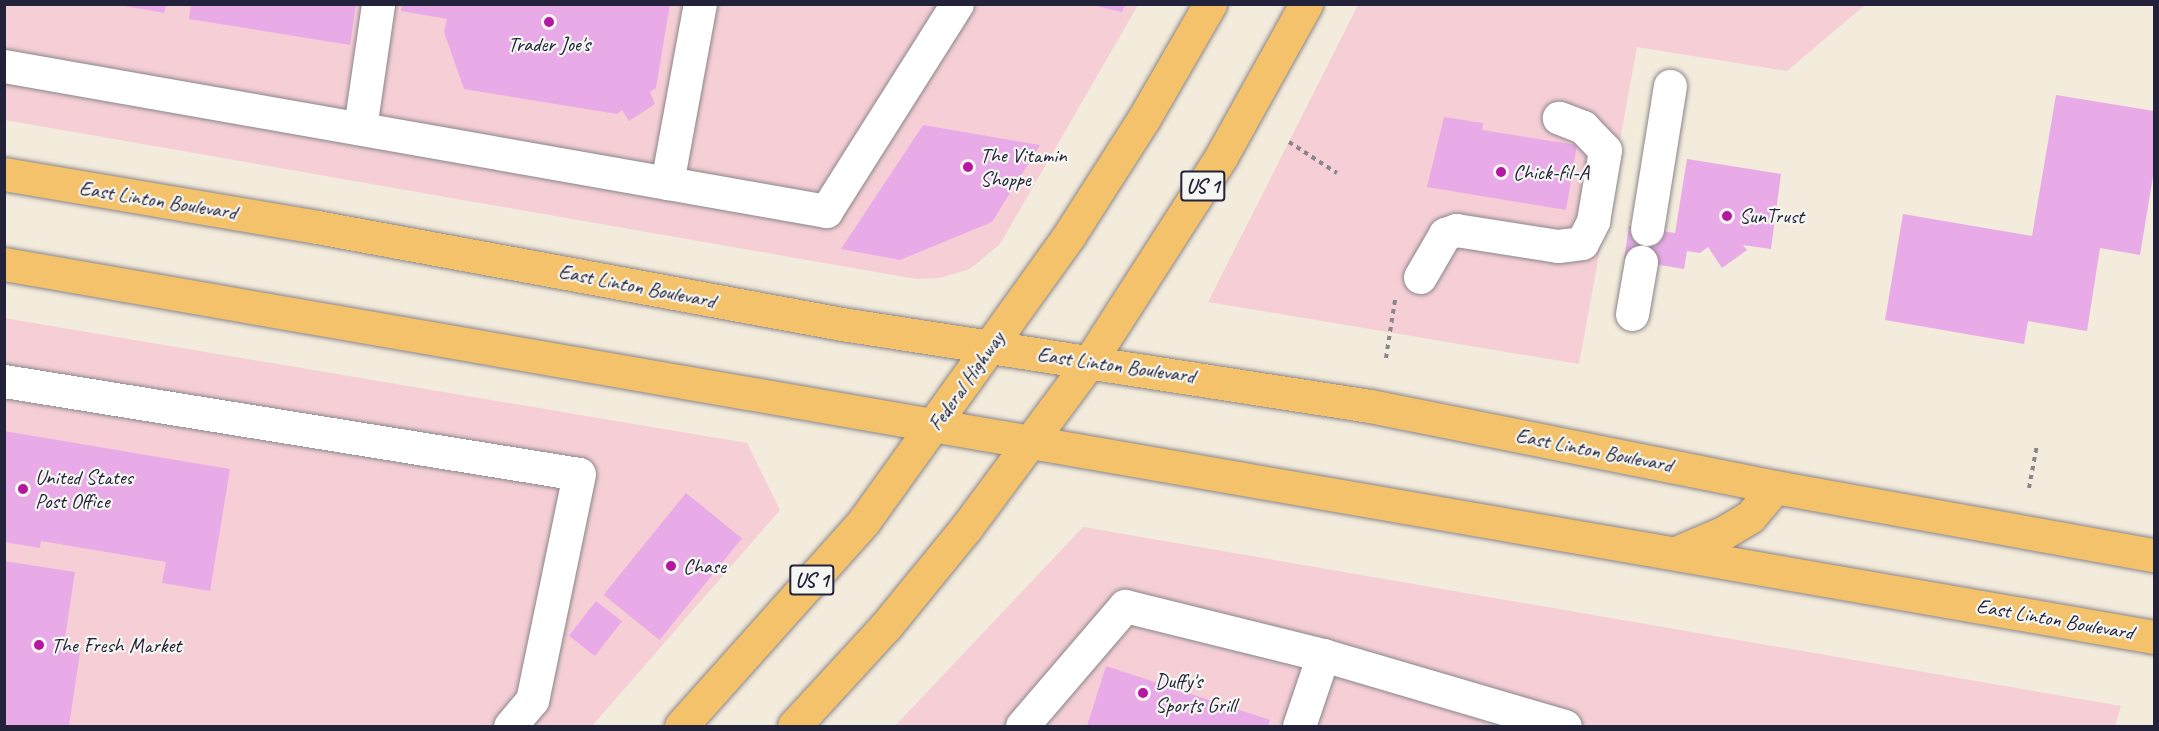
<!DOCTYPE html>
<style>
body{margin:0}
#map{position:relative;width:2159px;height:731px;overflow:hidden;background:#f3ebdb;font-family:Caveat,sans-serif}
div>[style]{position:absolute}
[style*='--x']{left:calc(var(--x)*1px);top:calc(var(--y)*1px);width:calc(var(--w)*1px);rotate:calc(var(--a)*1deg)}
.built>*{inset:0;background:#f6cfd6}
.building>*{inset:0;background:#e9aae8;transform-origin:0 0}
.path>*{height:4px;margin-top:-2px;transform-origin:0;background:repeating-linear-gradient(90deg,#8a868b 0 4.5px,transparent 0 9px)}
.roads{filter:drop-shadow(0 0 2px #8a868b) drop-shadow(0 0 2px #8a868b)}
.minor>*{height:33px;margin:-16.5px;padding:0 16.5px;transform-origin:16.5px;border-radius:16.5px;background:#fff}
.major>*{height:33px;margin:-16.5px;padding:0 16.5px;transform-origin:16.5px;border-radius:16.5px;background:#f3c26a}
.dots>*{width:16px;height:16px;translate:-50% -50%;box-sizing:border-box;border:3px solid #f6f6f2;border-radius:50%}
span{translate:-50% -50%;white-space:nowrap;text-align:center;line-height:1.15;-webkit-text-stroke:4.5px #f6f6f2;paint-order:stroke}
.shield-label span{padding:2px 4px;background:#f6f6f2;border:2px solid;border-radius:4px;-webkit-text-stroke-width:0}
.shield-label{font-size:20px;color:#22223b;font-weight:700}
.poi-label{font-size:21px;color:#22223b}
.left{translate:0 -50%;text-align:left}
.street-label{font-size:21px;color:#22223b}
.frame{position:absolute;inset:0;border:6px solid #22223b;pointer-events:none}
</style>
<div id="map">
<div class="built">
<i style="clip-path:polygon(4px 5px,1138px 5px,1000px 244px,970px 269px,940px 278px,916px 279px,5px 120px)"></i>
<i style="clip-path:polygon(1358px 5px,1865px 5px,1787px 71px,1637px 47px,1579px 364px,1208px 302px)"></i>
<i style="clip-path:polygon(4px 318px,747px 443px,780px 510px,592px 726px,5px 726px)"></i>
<i style="clip-path:polygon(1083px 527px,2121px 706px,2115px 726px,895px 726px)"></i>
</div>
<div class="building">
<i style="clip-path:polygon(191px 4px,356px 4px,350px 45px,189px 19px)"></i>
<i style="clip-path:polygon(402px 4px,670px 4px,656px 88px,650px 92px,655px 104px,629px 121px,622px 110px,617px 114px,464px 89px,444px 32px,447px 19px,401px 11px)"></i>
<i style="clip-path:polygon(1088px 4px,1126px 4px,1122px 12px)"></i>
<i style="clip-path:polygon(119px 5px,166px 5px,164px 13px)"></i>
<i style="clip-path:polygon(2056px 95px,2154px 111px,2154px 170px,2140px 255px,2100px 248px,2087px 331px,2028px 321px,2024px 344px,1885px 320px,1903px 214px,2032px 236px)"></i>
<i style="clip-path:polygon(1444px 117px,1483px 123px,1482px 130px,1577px 145px,1566px 210px,1427px 187px)"></i>
<i style="clip-path:polygon(923px 125px,1040px 145px,992px 222px,900px 260px,841px 249px)"></i>
<i style="clip-path:polygon(1687px 159px,1781px 174px,1771px 249px,1743px 245px,1747px 250px,1722px 268px,1708px 247px,1700px 253px,1687px 251px,1684px 269px,1624px 259px,1629px 226px,1675px 233px)"></i>
<i style="clip-path:polygon(4px 431px,230px 469px,210px 591px,162px 583px,166px 562px,41px 541px,40px 548px,4px 542px)"></i>
<i style="left:686px;top:493px;width:72px;height:131px;rotate:39deg"></i>
<i style="clip-path:polygon(4px 561px,75px 572px,64px 644px,81px 646px,69px 726px,4px 726px)"></i>
<i style="left:596px;top:601px;width:33px;height:44px;rotate:38deg"></i>
<i style="clip-path:polygon(1106px 666px,1270px 720px,1268px 726px,1087px 726px)"></i>
</div>
<div class="path">
<i style="--x:1289;--y:142;--w:57;--a:32.9"></i>
<i style="--x:1386;--y:358;--w:59;--a:-81.2"></i>
<i style="--x:2029;--y:488;--w:44;--a:-79.5"></i>
</div>
<div class="roads">
<div class="minor">
<i style="--x:4;--y:66;--w:835;--a:10"></i>
<i style="--x:826;--y:211;--w:245;--a:-57.7"></i>
<i style="--x:360;--y:128;--w:125;--a:-81.7"></i>
<i style="--x:667;--y:183;--w:182;--a:-79.6"></i>
<i style="--x:1647;--y:229;--w:145;--a:-80.9"></i>
<i style="--x:1420;--y:277;--w:50;--a:-59.8"></i>
<i style="--x:1445;--y:234;--w:12;--a:-20"></i>
<i style="--x:1456;--y:230;--w:103;--a:8.9"></i>
<i style="--x:1558;--y:246;--w:24;--a:-7"></i>
<i style="--x:1582;--y:243;--w:25;--a:-63"></i>
<i style="--x:1593;--y:221;--w:72;--a:-80.4"></i>
<i style="--x:1605;--y:150;--w:32;--a:-134"></i>
<i style="--x:1583;--y:127;--w:26;--a:-159"></i>
<i style="--x:1632;--y:314;--w:53;--a:-80.2"></i>
<i style="--x:4;--y:381;--w:582;--a:9.19"></i>
<i style="--x:579;--y:474;--w:231;--a:101.7"></i>
<i style="--x:532;--y:700;--w:34;--a:130"></i>
<i style="--x:1022;--y:726;--w:158;--a:-49.4"></i>
<i style="--x:1125;--y:606;--w:204;--a:13.9"></i>
<i style="--x:1323;--y:655;--w:252;--a:16.4"></i>
<i style="--x:1299;--y:726;--w:75;--a:-71.3"></i>
</div>
<div class="major">
<i style="--x:4;--y:174;--w:317;--a:9.6"></i>
<i style="--x:317;--y:227;--w:534;--a:10.47"></i>
<i style="--x:842;--y:324;--w:534;--a:8.83"></i>
<i style="--x:1370;--y:406;--w:413;--a:11.3"></i>
<i style="--x:1775;--y:487;--w:385;--a:10.2"></i>
<i style="--x:4;--y:264;--w:2182;--a:9.84"></i>
<i style="--x:1676;--y:553;--w:51;--a:-23.1"></i>
<i style="--x:1723;--y:533;--w:31;--a:-31"></i>
<i style="--x:1750;--y:517;--w:39;--a:-50"></i>
<i style="--x:681;--y:726;--w:275;--a:-48.2"></i>
<i style="--x:864;--y:521;--w:353;--a:-54.3"></i>
<i style="--x:1070;--y:234;--w:135;--a:-57.4"></i>
<i style="--x:1143;--y:120;--w:134;--a:-60"></i>
<i style="--x:794;--y:726;--w:136;--a:-47.4"></i>
<i style="--x:886;--y:626;--w:127;--a:-50.8"></i>
<i style="--x:966;--y:528;--w:208;--a:-53.4"></i>
<i style="--x:1090;--y:361;--w:245;--a:-57.3"></i>
<i style="--x:1222;--y:155;--w:173;--a:-60.9"></i>
</div>
</div>
<div class="dots">
<i style="left:549px;top:22px;background:#b5179e"></i>
<i style="left:968px;top:167px;background:#b5179e"></i>
<i style="left:1501px;top:172px;background:#b5179e"></i>
<i style="left:1727px;top:216px;background:#b5179e"></i>
<i style="left:23px;top:489px;background:#b5179e"></i>
<i style="left:671px;top:566px;background:#b5179e"></i>
<i style="left:39px;top:645px;background:#b5179e"></i>
<i style="left:1143px;top:693px;background:#b5179e"></i>
</div>
<div class="shield-label">
<span style="left:1203px;top:186px">US 1</span>
<span style="left:812px;top:580px">US 1</span>
</div>
<div class="poi-label">
<span style="left:549px;top:44px">Trader Joe's</span>
<span class="left" style="left:980px;top:167px">The Vitamin<br>Shoppe</span>
<span class="left" style="left:1513px;top:172px">Chick-fil-A</span>
<span class="left" style="left:1739px;top:216px">SunTrust</span>
<span class="left" style="left:35px;top:489px">United States<br>Post Office</span>
<span class="left" style="left:683px;top:566px">Chase</span>
<span class="left" style="left:51px;top:645px">The Fresh Market</span>
<span class="left" style="left:1155px;top:693px">Duffy's<br>Sports Grill</span>
</div>
<div class="street-label">
<span style="left:158px;top:200px;rotate:9deg">East Linton Boulevard</span>
<span style="left:637px;top:286px;rotate:11deg">East Linton Boulevard</span>
<span style="left:1116px;top:365px;rotate:8deg">East Linton Boulevard</span>
<span style="left:966px;top:381px;rotate:-55deg">Federal Highway</span>
<span style="left:1594px;top:450px;rotate:11deg">East Linton Boulevard</span>
<span style="left:2055px;top:619px;rotate:10deg">East Linton Boulevard</span>
</div>
<div class="frame"></div>
</div>
